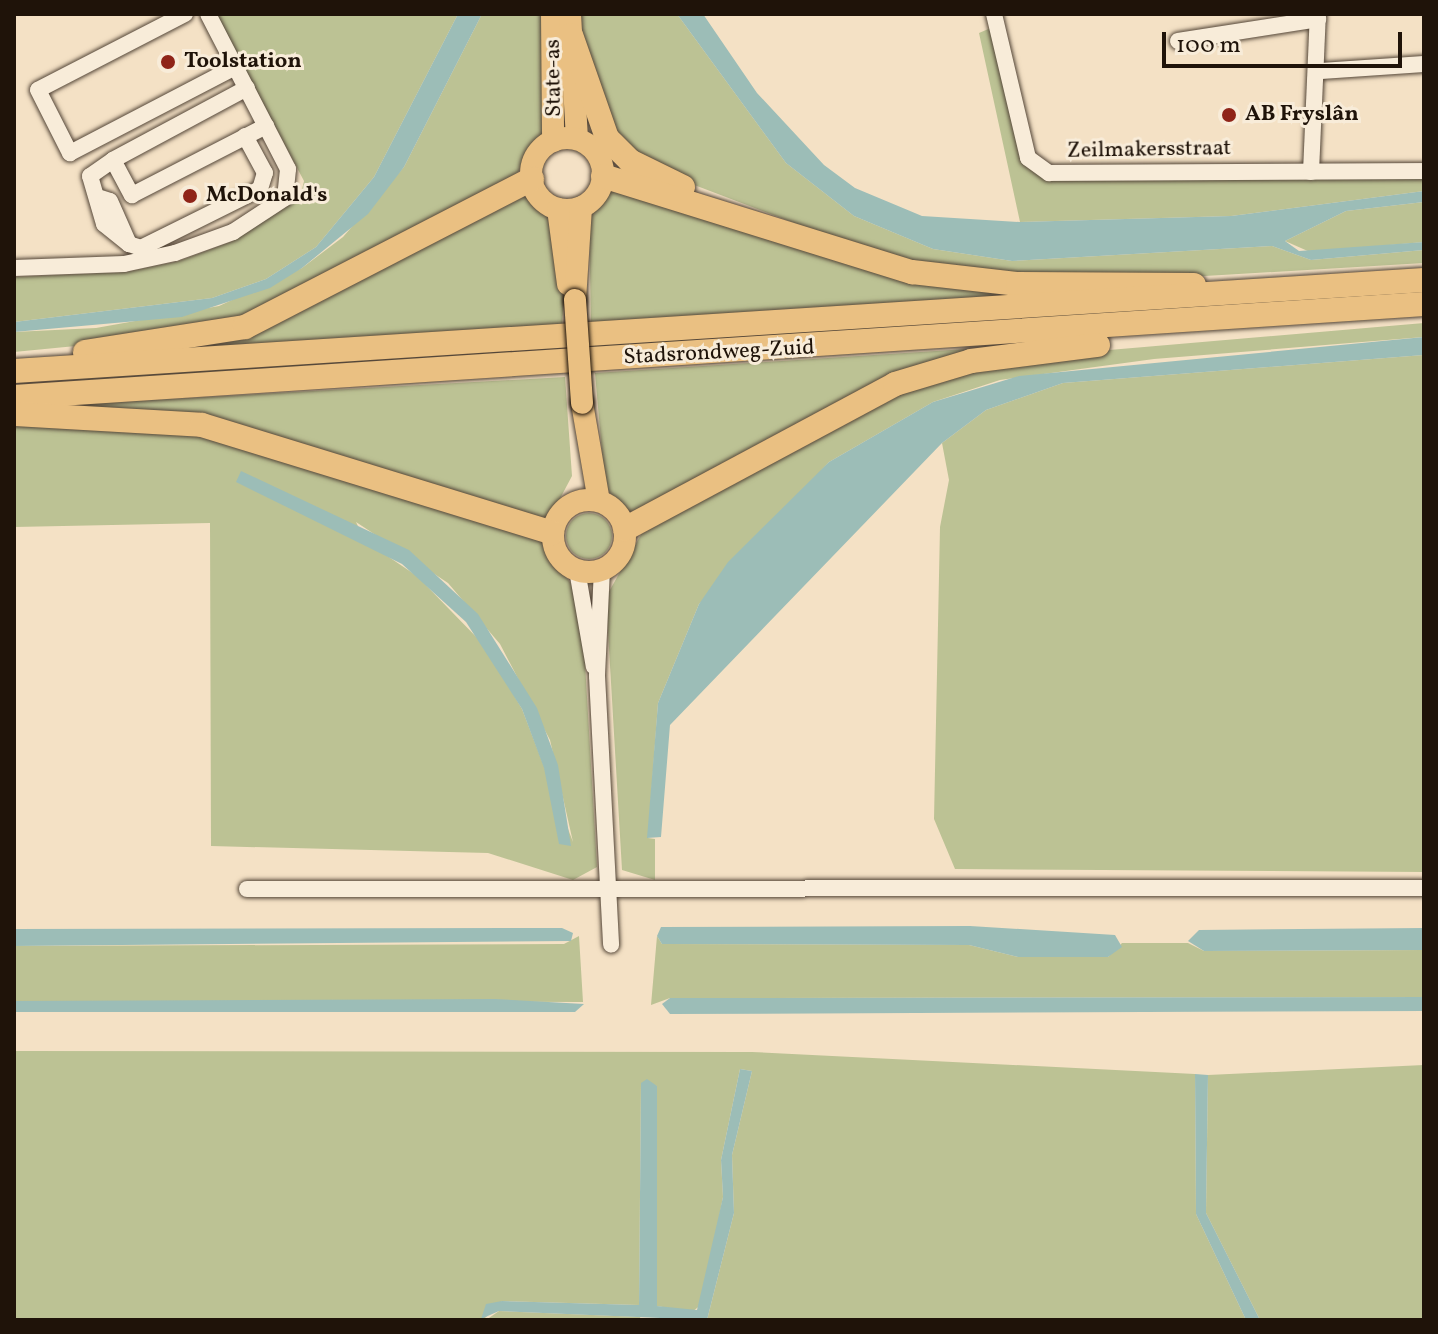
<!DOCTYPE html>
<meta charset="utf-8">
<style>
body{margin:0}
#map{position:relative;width:1438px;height:1334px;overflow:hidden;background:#f4e1c5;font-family:Vollkorn,serif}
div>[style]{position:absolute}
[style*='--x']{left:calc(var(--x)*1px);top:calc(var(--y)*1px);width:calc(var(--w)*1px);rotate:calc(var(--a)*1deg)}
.green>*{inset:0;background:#bcc294}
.round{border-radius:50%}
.water>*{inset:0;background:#9cbdb7}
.roads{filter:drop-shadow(0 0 2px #544638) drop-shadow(0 0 2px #544638)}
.minor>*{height:16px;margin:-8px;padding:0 8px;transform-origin:8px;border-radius:8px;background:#f8ecd9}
.major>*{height:22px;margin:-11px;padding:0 11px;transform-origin:11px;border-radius:11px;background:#eac082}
.major>.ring{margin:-11px;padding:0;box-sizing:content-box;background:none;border:22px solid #eac082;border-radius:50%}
.highway>*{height:24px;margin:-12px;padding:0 12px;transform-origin:12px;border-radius:12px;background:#eac082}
.bridges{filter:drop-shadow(0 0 2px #1f1309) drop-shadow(0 0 2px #1f1309)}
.major-bridge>*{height:22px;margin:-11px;padding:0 11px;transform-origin:11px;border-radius:11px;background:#eac082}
.dots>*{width:22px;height:22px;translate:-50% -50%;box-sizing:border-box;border:4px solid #f8ecd9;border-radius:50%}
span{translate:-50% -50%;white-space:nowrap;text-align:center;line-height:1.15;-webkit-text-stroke:6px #f8ecd9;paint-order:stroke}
.poi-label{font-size:22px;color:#1f1309;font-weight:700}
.left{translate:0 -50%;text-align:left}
.street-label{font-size:22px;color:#1f1309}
.frame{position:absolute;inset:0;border:16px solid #1f1309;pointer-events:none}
.scale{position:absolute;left:1162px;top:32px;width:240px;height:36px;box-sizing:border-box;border:4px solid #1f1309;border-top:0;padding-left:10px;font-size:24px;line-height:28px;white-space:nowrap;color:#1f1309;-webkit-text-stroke:6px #f8ecd9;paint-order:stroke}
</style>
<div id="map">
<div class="green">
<i style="clip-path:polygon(216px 14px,458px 14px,374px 177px,316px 247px,266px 279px,212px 298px,14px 322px,14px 277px,126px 272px,179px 261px,233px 241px,300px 198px,304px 181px)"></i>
<i style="clip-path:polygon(482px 14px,546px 14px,544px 132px,514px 178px,270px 309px,127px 341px,14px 352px,14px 332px,96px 328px,219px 306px,302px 268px,343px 237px,404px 167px)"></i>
<i style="clip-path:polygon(579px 14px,677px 14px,786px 163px,854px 216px,933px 249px,1012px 261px,1272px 246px,1311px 260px,1424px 250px,1424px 263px,1121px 281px,900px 263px,668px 175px,627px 151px,591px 85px)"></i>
<i style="clip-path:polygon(993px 27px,1022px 162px,1047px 180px,1424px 178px,1424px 191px,1231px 216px,1020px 222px,979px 33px)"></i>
<i style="clip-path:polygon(609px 185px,778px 240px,1094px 292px,591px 324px,589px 219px)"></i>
<i style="clip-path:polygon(527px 190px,549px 220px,564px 297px,562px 324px,206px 348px,205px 341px)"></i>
<i style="clip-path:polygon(1424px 202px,1424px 242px,1310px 252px,1285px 241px,1346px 211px)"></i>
<i style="clip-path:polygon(1424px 323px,1424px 337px,1154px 359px,1000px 380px,933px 402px,829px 462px,699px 604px,658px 703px,648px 838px,655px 839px,655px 880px,622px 870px,606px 597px,643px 531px,877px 399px,1028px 357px)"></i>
<i style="clip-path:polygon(967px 349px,967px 356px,629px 518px,605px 486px,595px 373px)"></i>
<i style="clip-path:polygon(1424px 355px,1424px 872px,955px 869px,934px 819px,940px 527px,949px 480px,942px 443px,986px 410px,1063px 383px)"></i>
<i style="clip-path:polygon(565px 377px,572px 476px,547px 523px,282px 439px,63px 405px)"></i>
<i style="clip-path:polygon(evenodd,14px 419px,201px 432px,542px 542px,574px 588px,584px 646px,597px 867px,573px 880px,488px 853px,211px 846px,210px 523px,14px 527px,14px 419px,356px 522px,448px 583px,500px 644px,550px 740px,573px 842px,522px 709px,485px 646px,417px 576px,365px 541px,356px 522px)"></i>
<i class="round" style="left:566px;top:513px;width:46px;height:46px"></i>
<i style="clip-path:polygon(579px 936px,583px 1002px,14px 1001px,14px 946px,564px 944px)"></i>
<i style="clip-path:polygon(657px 936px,662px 944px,969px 945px,1018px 957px,1108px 957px,1122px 943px,1188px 943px,1204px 951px,1424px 950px,1424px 997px,670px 998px,651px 1005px)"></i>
<i style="clip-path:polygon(14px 1051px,752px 1052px,1195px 1074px,1196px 1214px,1246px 1320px,707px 1320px,734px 1213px,732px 1155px,752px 1071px,740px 1069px,721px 1160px,723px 1197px,702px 1304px,692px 1312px,657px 1306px,657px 1086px,641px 1084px,639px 1305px,502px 1301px,483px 1320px,14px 1320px)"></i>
<i style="clip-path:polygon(1424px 1065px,1424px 1320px,1260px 1320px,1206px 1213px,1208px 1075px)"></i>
<i style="clip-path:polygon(499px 1311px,640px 1317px,641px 1320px,486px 1320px)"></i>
</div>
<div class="water">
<i style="clip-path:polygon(458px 14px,482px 14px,404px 167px,368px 214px,302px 268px,270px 288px,182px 317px,14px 332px,14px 322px,212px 298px,266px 279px,316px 247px,374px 177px)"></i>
<i style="clip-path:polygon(677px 14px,703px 14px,757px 93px,824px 165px,855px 188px,922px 216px,1020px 222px,1231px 216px,1424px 191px,1424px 202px,1346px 211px,1285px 241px,1299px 251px,1424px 242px,1424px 250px,1311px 260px,1272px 246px,1012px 261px,933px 249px,854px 216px,786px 163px)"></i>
<i style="clip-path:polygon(1424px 337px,1424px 355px,1063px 383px,986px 410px,942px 443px,670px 725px,661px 837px,647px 838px,658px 703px,699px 604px,728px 562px,829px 462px,933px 402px,1019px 376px)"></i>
<i style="clip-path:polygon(241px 471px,409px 550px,478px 614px,537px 708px,558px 765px,571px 846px,559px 844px,544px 768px,522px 709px,466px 622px,402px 564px,236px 482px)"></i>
<i style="clip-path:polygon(970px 926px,1115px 935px,1122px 947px,1108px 957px,1018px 957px,969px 945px,662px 944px,657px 936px,661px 927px)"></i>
<i style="clip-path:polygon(562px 928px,573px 933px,571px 941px,14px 946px,14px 929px)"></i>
<i style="clip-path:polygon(1424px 928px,1424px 950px,1204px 951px,1188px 941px,1199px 930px)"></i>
<i style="clip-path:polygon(1424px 997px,1424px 1011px,670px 1014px,662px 1004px,670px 998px)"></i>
<i style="clip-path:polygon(495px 999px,584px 1004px,575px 1012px,14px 1012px,14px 1001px)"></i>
<i style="clip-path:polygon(740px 1069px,752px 1071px,732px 1155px,734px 1213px,707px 1320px,499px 1311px,481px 1319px,486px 1304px,502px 1301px,639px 1305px,641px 1083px,647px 1079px,657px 1086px,657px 1306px,697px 1310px,723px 1197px,721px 1160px)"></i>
<i style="clip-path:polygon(1195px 1074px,1208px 1075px,1206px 1213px,1260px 1320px,1246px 1320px,1196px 1214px)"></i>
</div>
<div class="roads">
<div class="minor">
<i style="--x:185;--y:14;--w:165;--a:152.7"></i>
<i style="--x:38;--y:90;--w:71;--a:63.1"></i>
<i style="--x:70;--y:153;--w:186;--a:-27.5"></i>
<i style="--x:994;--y:14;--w:148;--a:76.7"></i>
<i style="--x:1028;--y:158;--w:26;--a:36"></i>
<i style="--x:1049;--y:173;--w:375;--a:-0.3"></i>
<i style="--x:1178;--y:41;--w:142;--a:-8.9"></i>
<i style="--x:1321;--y:71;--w:103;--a:-3.9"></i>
<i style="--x:247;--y:88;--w:152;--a:151.8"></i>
<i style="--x:113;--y:160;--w:40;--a:62"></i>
<i style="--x:132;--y:195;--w:151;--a:-27.2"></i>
<i style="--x:113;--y:160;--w:28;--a:145"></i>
<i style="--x:90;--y:176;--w:50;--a:73.7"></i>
<i style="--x:104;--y:224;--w:32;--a:39"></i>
<i style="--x:1311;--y:172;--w:158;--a:-87.5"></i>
<i style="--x:101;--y:198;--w:9;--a:18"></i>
<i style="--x:110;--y:201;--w:47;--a:66.2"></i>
<i style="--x:129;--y:244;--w:13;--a:18"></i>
<i style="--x:141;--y:248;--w:133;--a:-26.4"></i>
<i style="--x:260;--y:189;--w:17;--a:-73"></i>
<i style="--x:265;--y:173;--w:42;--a:-118.4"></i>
<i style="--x:14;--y:268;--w:110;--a:-2.1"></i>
<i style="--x:124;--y:264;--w:52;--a:-12.2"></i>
<i style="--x:175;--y:253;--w:62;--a:-19.9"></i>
<i style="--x:233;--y:232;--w:62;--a:-33.2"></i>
<i style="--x:285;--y:198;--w:29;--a:-84"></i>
<i style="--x:288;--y:169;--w:174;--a:-117.3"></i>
<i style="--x:602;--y:569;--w:107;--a:92.7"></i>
<i style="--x:597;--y:676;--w:269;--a:87"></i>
<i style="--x:577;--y:570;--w:98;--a:80.1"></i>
<i style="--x:247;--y:889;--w:1177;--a:-0.05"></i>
</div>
<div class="major">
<i style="--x:552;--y:14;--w:127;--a:89.5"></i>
<i style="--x:570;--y:14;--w:125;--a:86.8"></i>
<i class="ring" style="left:531px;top:138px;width:50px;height:50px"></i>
<i style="--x:558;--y:209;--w:76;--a:82.4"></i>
<i style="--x:575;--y:300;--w:93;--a:-86.3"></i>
<i style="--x:582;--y:403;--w:99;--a:80.2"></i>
<i class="ring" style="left:553px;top:500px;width:50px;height:50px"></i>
</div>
<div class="highway">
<i style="--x:571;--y:35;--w:109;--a:70.7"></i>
<i style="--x:607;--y:138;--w:33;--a:45"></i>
<i style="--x:630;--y:161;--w:59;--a:26.1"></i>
<i style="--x:603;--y:176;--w:324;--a:17.3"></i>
<i style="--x:912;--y:272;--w:107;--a:6.5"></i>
<i style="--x:1018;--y:284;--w:176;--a:0.3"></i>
<i style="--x:85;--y:352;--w:162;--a:-8.9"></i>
<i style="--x:245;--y:327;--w:323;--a:-27.3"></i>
<i style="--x:14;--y:371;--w:1413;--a:-3.69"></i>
<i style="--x:14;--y:397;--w:1413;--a:-3.77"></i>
<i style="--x:14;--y:414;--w:188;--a:3.3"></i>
<i style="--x:202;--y:425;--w:366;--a:17.1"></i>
<i style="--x:625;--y:529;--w:306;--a:-28.2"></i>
<i style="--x:895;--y:384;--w:79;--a:-16.8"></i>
<i style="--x:971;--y:361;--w:128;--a:-7.2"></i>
</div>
</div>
<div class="bridges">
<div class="major-bridge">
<i style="--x:575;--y:300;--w:103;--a:86.1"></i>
</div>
</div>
<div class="dots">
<i style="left:168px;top:62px;background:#8f2418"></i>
<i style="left:1229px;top:115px;background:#8f2418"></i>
<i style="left:190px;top:196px;background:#8f2418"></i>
</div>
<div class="poi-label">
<span class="left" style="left:184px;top:62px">Toolstation</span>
<span class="left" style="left:1245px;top:115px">AB Fryslân</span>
<span class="left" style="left:206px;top:196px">McDonald's</span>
</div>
<div class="street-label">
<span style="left:554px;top:78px;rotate:-91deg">State-as</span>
<span style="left:1149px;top:150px;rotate:-1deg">Zeilmakersstraat</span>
<span style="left:719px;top:353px;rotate:-3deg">Stadsrondweg-Zuid</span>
</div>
<div class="frame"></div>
<div class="scale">100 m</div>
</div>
